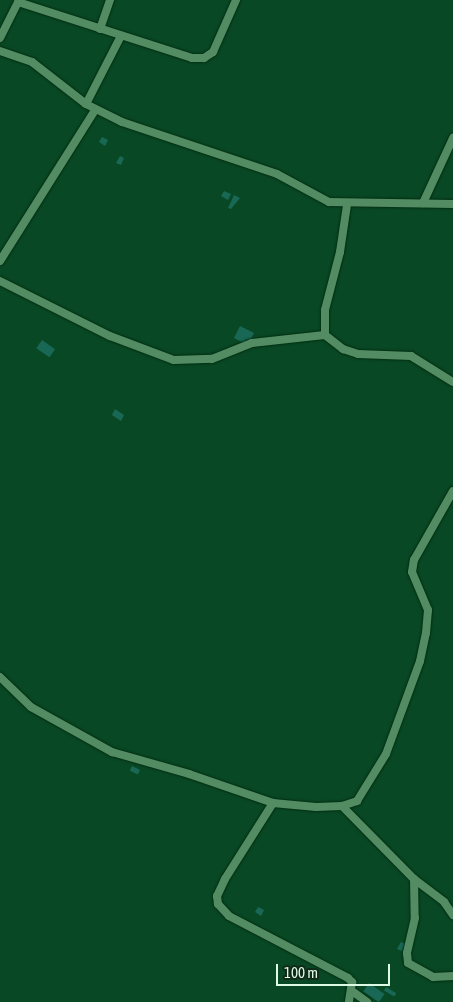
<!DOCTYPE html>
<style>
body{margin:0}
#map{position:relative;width:453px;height:1002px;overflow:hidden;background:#094824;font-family:"Asap Condensed",sans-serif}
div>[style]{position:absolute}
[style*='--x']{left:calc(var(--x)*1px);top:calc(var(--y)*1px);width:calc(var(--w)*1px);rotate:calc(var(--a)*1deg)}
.building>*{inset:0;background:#186855;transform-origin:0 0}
.roads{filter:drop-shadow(0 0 1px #002c11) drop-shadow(0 0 1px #002c11)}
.minor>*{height:8px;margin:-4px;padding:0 4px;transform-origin:4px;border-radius:4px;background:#538c63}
span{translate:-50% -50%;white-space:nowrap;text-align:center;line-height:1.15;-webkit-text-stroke:4.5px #112918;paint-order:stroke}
.scale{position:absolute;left:276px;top:964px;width:114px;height:22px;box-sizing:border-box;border:2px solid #ddfae4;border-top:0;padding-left:6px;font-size:15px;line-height:18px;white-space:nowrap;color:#ddfae4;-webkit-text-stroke:4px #112918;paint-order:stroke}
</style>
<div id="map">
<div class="building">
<i style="clip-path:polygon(102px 137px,108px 140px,105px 146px,99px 142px)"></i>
<i style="clip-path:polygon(120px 156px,124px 158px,121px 165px,116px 163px)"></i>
<i style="clip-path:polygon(224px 191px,231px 194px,228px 200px,221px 196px)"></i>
<i style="clip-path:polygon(234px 195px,240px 198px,231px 209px,228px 208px)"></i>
<i style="clip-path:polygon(240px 326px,254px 333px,250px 341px,246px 339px,244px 343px,234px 338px)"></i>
<i style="left:42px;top:340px;width:16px;height:10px;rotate:35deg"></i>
<i style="clip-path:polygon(115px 409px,124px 415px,121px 421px,112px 415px)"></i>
<i style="left:132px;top:766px;width:9px;height:5px;rotate:27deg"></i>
<i style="clip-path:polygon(258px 907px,264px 910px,261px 916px,255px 912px)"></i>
<i style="clip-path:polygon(401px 942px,406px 944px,402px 951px,397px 949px)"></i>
<i style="left:369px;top:983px;width:19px;height:10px;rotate:35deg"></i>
<i style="left:386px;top:987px;width:12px;height:4px;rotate:31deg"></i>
</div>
<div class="roads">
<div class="minor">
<i style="--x:18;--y:2;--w:183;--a:17.8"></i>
<i style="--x:192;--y:58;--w:12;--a:0"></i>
<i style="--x:204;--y:58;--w:11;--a:-34"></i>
<i style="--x:213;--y:52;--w:57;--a:-66.1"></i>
<i style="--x:100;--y:29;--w:31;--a:-71"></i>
<i style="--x:0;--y:38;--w:42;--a:-63.4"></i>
<i style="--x:0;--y:51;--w:34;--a:19"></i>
<i style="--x:32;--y:62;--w:68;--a:37.9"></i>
<i style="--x:86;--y:104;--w:40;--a:26.6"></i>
<i style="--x:122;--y:122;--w:163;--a:18.5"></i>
<i style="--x:277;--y:174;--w:59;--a:28.3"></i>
<i style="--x:329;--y:202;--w:124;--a:0.9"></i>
<i style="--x:86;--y:104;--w:76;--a:-62.8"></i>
<i style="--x:423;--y:203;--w:72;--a:-65.2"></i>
<i style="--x:347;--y:205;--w:48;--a:98.5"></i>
<i style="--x:340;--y:252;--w:60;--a:104.5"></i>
<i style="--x:325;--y:310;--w:25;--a:90"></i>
<i style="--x:325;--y:335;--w:23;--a:38"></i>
<i style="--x:343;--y:349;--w:16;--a:18"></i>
<i style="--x:358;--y:354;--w:53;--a:2.2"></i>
<i style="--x:411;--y:356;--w:49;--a:31.8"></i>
<i style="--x:0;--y:261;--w:178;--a:-57.8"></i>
<i style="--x:0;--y:281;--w:123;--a:26.6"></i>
<i style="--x:110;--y:336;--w:68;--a:20.6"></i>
<i style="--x:174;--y:360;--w:38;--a:-2"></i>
<i style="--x:212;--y:359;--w:43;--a:-21.8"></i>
<i style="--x:252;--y:343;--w:73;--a:-6.3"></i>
<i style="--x:0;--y:677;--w:43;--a:44.1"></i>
<i style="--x:31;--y:707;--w:93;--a:29.1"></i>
<i style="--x:112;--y:752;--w:80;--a:15.9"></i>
<i style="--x:189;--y:774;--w:89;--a:19"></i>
<i style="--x:273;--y:803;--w:43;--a:5.3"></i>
<i style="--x:316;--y:807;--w:26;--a:-2"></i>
<i style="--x:342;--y:806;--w:16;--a:-18"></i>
<i style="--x:357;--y:801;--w:55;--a:-58.3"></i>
<i style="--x:386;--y:754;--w:99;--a:-69.9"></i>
<i style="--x:420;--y:661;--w:29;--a:-78"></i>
<i style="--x:426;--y:633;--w:23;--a:-85"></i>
<i style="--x:428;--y:610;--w:41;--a:-112.8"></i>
<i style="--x:412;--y:572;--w:12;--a:-81"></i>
<i style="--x:414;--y:560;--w:79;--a:-60.5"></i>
<i style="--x:273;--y:803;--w:90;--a:122.3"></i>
<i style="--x:225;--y:879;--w:19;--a:115"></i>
<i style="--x:217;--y:896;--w:8;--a:83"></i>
<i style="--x:218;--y:904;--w:16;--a:47"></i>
<i style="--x:229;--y:916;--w:134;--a:27.5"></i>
<i style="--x:348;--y:978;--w:6;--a:45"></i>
<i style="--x:352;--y:982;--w:20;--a:99"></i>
<i style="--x:342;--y:806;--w:103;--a:45.4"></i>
<i style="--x:414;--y:879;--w:39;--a:89"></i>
<i style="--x:415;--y:918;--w:36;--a:103"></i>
<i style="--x:407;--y:953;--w:10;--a:84"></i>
<i style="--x:408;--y:963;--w:29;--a:29"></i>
<i style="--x:433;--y:977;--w:20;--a:-3"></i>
<i style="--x:414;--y:879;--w:38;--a:37"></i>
<i style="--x:444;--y:902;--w:16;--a:55"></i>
<i style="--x:352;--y:991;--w:19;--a:36"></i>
</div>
</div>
<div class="scale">100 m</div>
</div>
